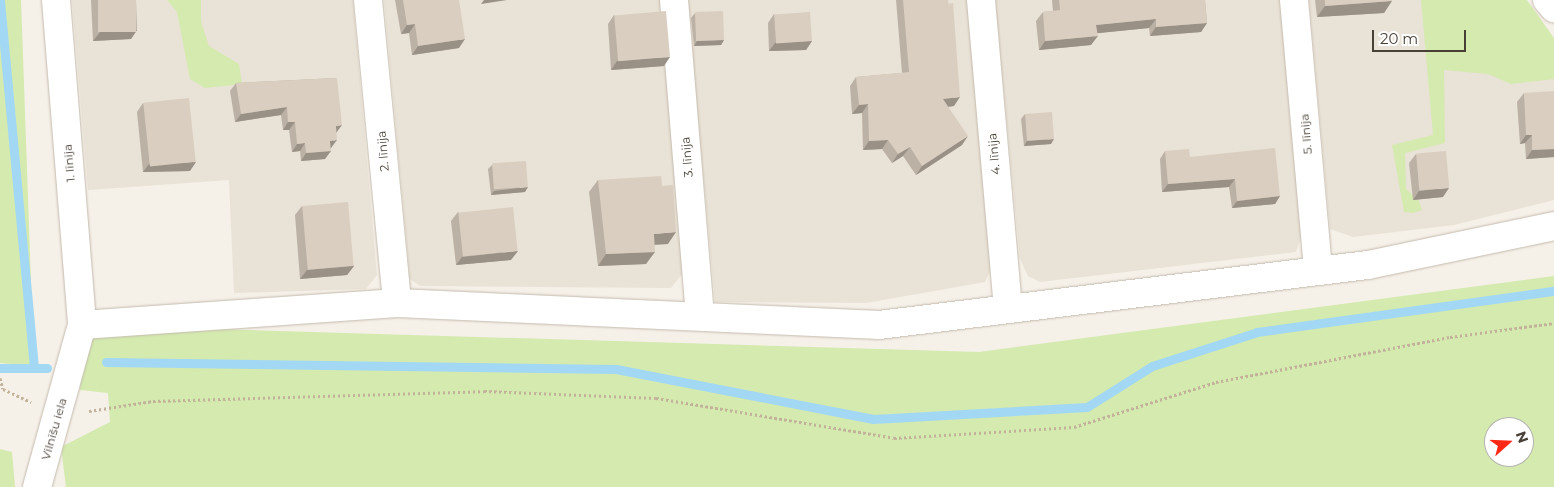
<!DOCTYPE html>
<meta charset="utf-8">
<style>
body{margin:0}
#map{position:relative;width:1554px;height:487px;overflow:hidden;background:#f5f0e8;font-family:Montserrat,sans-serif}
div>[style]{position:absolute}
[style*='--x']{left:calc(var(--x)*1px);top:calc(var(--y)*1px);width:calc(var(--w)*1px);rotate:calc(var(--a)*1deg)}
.residential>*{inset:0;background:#e9e2d6}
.green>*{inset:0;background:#d4eaaf}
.stream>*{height:9px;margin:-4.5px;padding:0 4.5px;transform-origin:4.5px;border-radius:4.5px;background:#a2d8f4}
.path>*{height:3px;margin-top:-1.5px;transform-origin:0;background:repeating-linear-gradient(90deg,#c3b29a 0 2.5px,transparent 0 5px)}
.roads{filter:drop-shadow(0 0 1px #c4baad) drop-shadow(0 0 1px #c4baad)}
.minor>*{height:28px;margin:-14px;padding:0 14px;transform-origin:14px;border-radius:14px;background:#fff}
.wall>*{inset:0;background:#bbb1a5}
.shaded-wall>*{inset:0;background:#999086}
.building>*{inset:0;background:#dacec0;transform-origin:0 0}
span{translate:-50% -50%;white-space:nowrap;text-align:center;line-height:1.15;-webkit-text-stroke:4px #fff;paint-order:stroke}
.street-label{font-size:12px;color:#484036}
.north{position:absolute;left:1484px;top:417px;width:50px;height:50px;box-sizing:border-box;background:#fff;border:1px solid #b6b3af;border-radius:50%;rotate:70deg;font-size:14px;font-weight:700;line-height:20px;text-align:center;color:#484036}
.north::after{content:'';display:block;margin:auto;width:18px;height:22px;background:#ff2815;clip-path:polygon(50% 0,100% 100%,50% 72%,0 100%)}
.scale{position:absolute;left:1372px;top:30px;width:94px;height:22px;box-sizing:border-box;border:2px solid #484036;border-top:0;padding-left:6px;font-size:15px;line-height:18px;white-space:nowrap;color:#484036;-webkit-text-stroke:4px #fff;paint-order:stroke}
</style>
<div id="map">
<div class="residential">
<i style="clip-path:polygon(72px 0,353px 0,377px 275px,366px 289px,234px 293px,229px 180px,88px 190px)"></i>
<i style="clip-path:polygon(384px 0,661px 0,683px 273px,671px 288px,420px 286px,410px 279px)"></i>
<i style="clip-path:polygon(687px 0,967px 0,993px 265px,985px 282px,866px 303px,715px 302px)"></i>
<i style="clip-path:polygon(995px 0,1283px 0,1303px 231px,1296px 252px,1040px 282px,1028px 276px,1020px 259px)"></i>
<i style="clip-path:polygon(1309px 0,1434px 0,1554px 56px,1554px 200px,1454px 225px,1353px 237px,1330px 229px)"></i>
</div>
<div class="green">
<i style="clip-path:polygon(0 0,21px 0,34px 366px,0 363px)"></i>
<i style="clip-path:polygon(167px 0,201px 0,201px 22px,209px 46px,239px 64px,242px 84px,205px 88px,190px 79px,177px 12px)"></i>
<i style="clip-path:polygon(1421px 0,1527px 0,1554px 38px,1554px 79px,1511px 84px,1488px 74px,1444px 70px,1445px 143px,1405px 153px,1406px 189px,1419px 201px,1422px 210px,1413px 213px,1404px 212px,1392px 145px,1433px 135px)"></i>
<i style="clip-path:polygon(evenodd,1554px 276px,1554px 487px,66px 487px,61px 447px,110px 422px,108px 393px,80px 390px,82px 325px,979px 352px,1554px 276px,1494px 427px,1524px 427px,1524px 457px,1494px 457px,1494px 427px)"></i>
<i style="clip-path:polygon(0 449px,12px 452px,15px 487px,0 487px)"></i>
</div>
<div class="stream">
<i style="--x:0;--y:1;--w:367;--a:84.7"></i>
<i style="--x:106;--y:362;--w:510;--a:0.79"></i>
<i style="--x:616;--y:369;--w:262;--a:11"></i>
<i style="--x:873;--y:419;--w:214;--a:-3.2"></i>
<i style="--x:1087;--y:407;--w:77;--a:-32.2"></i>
<i style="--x:1152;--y:366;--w:110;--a:-17.9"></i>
<i style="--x:1257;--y:332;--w:300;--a:-7.9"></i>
<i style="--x:0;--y:368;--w:47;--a:0"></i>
</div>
<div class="path">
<i style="--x:0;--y:378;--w:11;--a:75"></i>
<i style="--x:3;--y:389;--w:31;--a:25"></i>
<i style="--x:89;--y:411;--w:65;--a:-8.9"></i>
<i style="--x:153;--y:401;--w:331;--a:-1.7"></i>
<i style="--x:484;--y:391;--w:172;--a:2.3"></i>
<i style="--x:656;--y:398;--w:241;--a:9.5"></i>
<i style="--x:894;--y:438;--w:180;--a:-3.5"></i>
<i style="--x:1074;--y:427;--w:149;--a:-17.6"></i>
<i style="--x:1216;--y:382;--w:238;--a:-10.9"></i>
<i style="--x:1450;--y:337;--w:105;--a:-7.7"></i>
</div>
<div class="roads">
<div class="minor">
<i style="--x:56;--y:0;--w:326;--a:85.4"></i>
<i style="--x:368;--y:0;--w:304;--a:84.5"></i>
<i style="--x:674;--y:0;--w:316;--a:85.3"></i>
<i style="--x:981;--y:0;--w:310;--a:85"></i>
<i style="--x:1294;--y:0;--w:270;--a:84.9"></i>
<i style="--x:1547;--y:0;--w:11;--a:49"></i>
<i style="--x:37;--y:487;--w:168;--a:-74.5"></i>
<i style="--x:82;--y:325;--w:316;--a:-4"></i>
<i style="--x:397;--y:303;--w:483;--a:2.6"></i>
<i style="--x:879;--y:325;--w:493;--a:-7"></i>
<i style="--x:1368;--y:265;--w:190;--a:-11.8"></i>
</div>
</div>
<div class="wall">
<i style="clip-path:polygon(91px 0,136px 0,137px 30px,131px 39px,93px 41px)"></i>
<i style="clip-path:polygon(395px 0,459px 0,459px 48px,412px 55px,409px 33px,401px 34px)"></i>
<i style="clip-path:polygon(896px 0,948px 0,954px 106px,948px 107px,962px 145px,916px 175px,903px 156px,892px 163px,882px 149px,863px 150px,862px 113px,852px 114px,850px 86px,856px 77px,902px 73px)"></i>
<i style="clip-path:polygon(1052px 0,1205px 0,1207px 23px,1201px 32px,1150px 36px,1149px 28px,1097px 33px,1091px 45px,1039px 50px,1036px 21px,1043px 12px,1053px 11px)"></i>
<i style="clip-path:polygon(1315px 0,1392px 0,1384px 13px,1317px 17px)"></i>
<i style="clip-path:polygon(695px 13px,724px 40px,721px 45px,694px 46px,691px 18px)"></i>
<i style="clip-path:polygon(774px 14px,812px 41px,806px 50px,769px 51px,768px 23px)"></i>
<i style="clip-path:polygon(614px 15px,664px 66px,611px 70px,608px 24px)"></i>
<i style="clip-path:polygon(337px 78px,336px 133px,331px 148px,325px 159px,301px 161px,300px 151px,292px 152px,289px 130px,283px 130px,281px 115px,235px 122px,230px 91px,236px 83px)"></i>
<i style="clip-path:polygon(1524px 93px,1554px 157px,1526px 159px,1525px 143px,1520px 144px,1517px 102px)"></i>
<i style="clip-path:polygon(143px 103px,190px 171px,143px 172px,137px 112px)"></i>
<i style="clip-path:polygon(1025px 114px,1051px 144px,1024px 146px,1021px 119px)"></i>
<i style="clip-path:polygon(1165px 151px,1190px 157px,1280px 196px,1275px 204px,1232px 208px,1229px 187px,1162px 192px,1160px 159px)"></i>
<i style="clip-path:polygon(1416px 154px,1443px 197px,1413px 200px,1409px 163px)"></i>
<i style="clip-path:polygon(492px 165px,525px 192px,491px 195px,488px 169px)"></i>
<i style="clip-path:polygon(598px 180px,668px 244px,654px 245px,646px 264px,598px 266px,589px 192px)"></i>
<i style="clip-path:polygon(302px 206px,354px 266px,347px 275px,300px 279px,295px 215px)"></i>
<i style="clip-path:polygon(458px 212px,511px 260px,456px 265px,451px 221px)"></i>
</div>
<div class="shaded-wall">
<i style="clip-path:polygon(484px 0,507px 0,481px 4px)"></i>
<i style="clip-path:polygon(1392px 1px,1384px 13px,1317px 17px,1325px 6px)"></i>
<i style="clip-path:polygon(1156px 19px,1149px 28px,1090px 34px,1096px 25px)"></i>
<i style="clip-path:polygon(1207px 23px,1201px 32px,1150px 36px,1156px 27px)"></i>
<i style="clip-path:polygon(415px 24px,409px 33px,401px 34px,407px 25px)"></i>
<i style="clip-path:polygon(137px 30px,131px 39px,93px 41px,100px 32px)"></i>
<i style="clip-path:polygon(1098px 36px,1091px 45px,1039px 50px,1045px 41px)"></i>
<i style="clip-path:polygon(465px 39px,459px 48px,412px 55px,418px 46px)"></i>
<i style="clip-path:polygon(724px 40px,721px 45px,694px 46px,697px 41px)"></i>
<i style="clip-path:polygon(812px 41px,806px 50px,769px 51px,775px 43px)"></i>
<i style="clip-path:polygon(670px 57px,664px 66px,611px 70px,617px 61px)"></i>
<i style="clip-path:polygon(960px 97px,954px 106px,937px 108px,943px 99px)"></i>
<i style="clip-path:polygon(868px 104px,862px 113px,852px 114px,859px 105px)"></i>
<i style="clip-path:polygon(287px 107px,281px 115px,235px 122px,241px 114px)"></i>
<i style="clip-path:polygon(288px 122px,295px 122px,289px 130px,283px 130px)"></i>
<i style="clip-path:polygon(342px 125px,336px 133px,336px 126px)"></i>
<i style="clip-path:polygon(1526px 135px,1532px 135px,1525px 143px,1520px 144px)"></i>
<i style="clip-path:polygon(968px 136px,962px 145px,916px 175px,922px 166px)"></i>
<i style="clip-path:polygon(1054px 139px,1051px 144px,1024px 146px,1027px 141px)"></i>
<i style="clip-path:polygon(337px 140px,331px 148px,324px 149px,330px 141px)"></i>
<i style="clip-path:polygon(888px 140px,882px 149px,863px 150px,869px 141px)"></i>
<i style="clip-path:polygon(305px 143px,300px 151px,292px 152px,297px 144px)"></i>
<i style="clip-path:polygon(910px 147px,903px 156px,892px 163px,898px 154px)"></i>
<i style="clip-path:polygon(1554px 149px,1554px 157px,1526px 159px,1532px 150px)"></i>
<i style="clip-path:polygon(331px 151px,325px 159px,301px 161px,306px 153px)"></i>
<i style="clip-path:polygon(196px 162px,190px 171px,143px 172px,149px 164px)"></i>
<i style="clip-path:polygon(1235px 179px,1229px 187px,1162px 192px,1168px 184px)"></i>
<i style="clip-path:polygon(528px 187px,525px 192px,491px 195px,494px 191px)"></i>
<i style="clip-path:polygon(1449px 188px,1443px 197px,1413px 200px,1419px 191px)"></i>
<i style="clip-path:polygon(1280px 196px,1275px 204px,1232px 208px,1237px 201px)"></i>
<i style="clip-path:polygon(676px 232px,668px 244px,645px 245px,654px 234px)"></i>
<i style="clip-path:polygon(518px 251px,511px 260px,456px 265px,462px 257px)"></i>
<i style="clip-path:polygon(655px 252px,646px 264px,598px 266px,606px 254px)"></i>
<i style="clip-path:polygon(354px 266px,347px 275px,300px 279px,307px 270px)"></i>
</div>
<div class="building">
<i style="left:98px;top:0;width:38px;height:32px"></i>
<i style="clip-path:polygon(403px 0,459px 0,465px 39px,418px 46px,415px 24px,407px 25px)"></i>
<i style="clip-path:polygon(903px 0,948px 0,948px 4px,953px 3px,960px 97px,943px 99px,968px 136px,922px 166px,910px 147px,898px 154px,888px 140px,869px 141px,868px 104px,859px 105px,856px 77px,909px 72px)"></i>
<i style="clip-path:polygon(1059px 0,1205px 0,1207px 23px,1156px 27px,1156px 19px,1096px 25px,1098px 36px,1045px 41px,1043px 12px,1060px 10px)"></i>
<i style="clip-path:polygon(1325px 0,1392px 0,1392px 1px,1325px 6px)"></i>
<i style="left:666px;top:11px;width:46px;height:52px;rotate:85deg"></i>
<i style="left:723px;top:11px;width:29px;height:28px;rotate:88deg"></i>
<i style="left:810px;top:12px;width:29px;height:36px;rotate:86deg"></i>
<i style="clip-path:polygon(337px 78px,342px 125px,336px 126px,337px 140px,330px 141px,331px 151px,306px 153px,305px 143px,297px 144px,295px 122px,288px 122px,287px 107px,241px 114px,236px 83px)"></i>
<i style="clip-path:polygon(1554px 91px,1554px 149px,1532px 150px,1532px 135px,1526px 135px,1524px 93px)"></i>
<i style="left:189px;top:98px;width:64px;height:46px;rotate:84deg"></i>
<i style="left:1052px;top:112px;width:27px;height:27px;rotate:86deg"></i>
<i style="clip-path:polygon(1275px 148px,1280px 196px,1237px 201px,1235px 179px,1168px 184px,1165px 151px,1189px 149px,1190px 157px)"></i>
<i style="left:1446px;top:151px;width:37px;height:30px;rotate:85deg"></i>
<i style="left:526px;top:161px;width:26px;height:34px;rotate:86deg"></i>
<i style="clip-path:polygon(661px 176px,662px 186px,673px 185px,676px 232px,654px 234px,655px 252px,606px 254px,598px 180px)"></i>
<i style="left:348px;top:202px;width:64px;height:46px;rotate:85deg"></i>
<i style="left:513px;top:207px;width:44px;height:55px;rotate:84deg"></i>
</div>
<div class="street-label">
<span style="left:1306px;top:134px;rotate:-95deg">5. līnija</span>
<span style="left:383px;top:151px;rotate:-95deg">2. līnija</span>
<span style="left:994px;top:154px;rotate:-95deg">4. līnija</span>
<span style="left:687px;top:157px;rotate:-95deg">3. līnija</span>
<span style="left:69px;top:163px;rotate:-95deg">1. līnija</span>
<span style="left:54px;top:429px;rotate:-74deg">Vilnīšu iela</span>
</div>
<div class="north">N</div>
<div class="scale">20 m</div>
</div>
